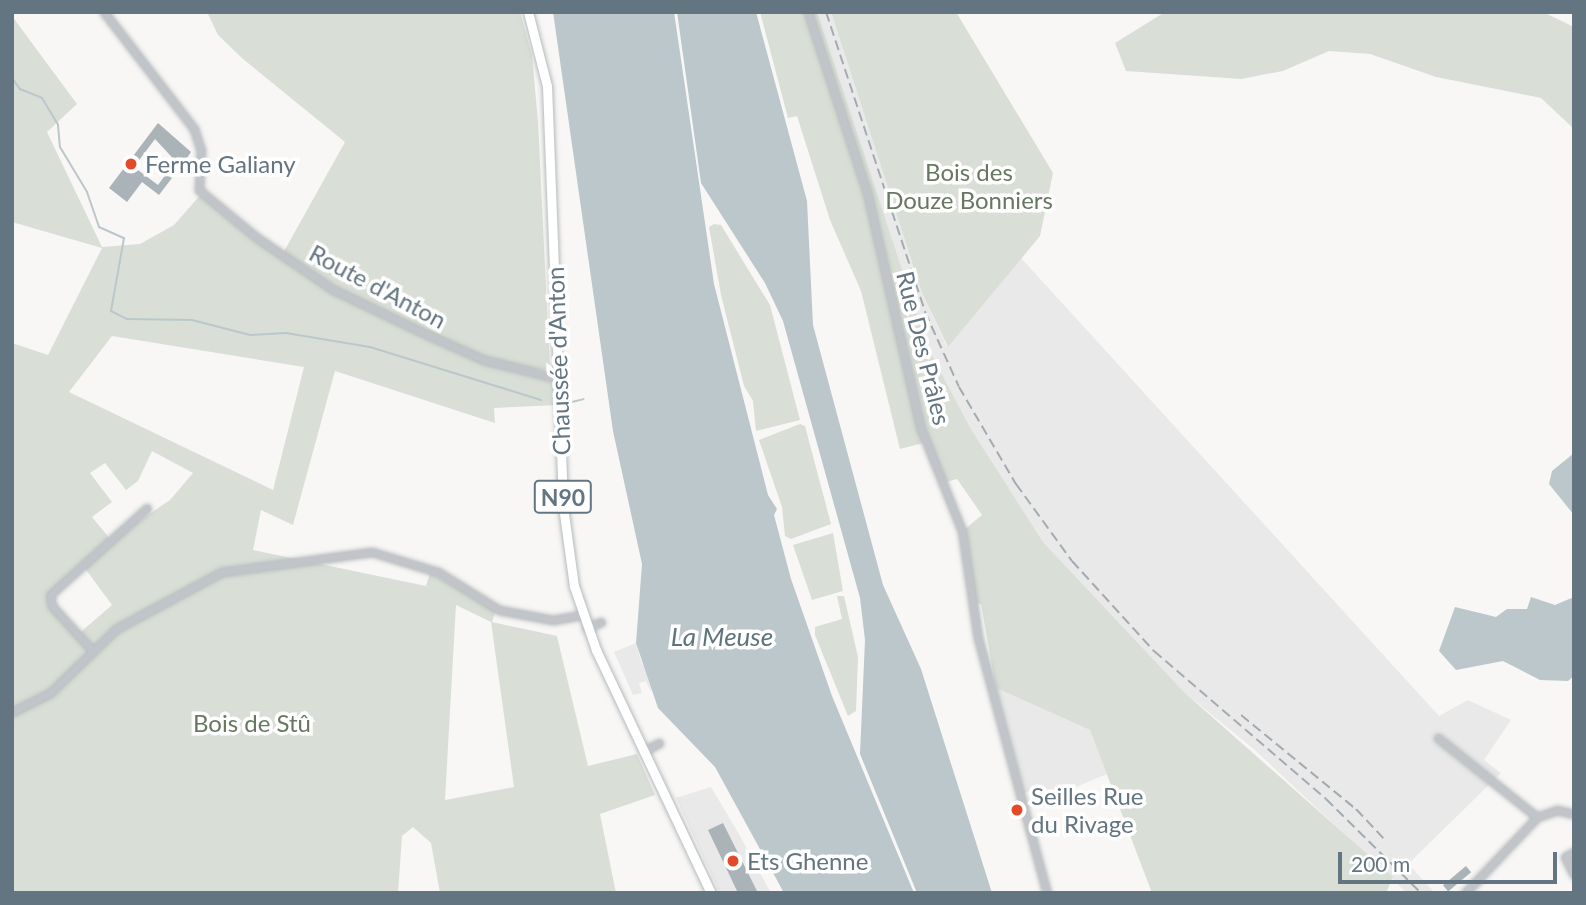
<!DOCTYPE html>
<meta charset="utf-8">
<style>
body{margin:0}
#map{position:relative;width:1586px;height:905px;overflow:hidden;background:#f8f7f5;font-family:Lato,sans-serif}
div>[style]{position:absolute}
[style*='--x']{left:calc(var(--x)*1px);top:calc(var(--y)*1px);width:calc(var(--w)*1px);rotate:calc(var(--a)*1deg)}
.built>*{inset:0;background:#e8e9e8}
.green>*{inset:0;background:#d9dfd6}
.water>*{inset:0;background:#bbc7cb}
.stream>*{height:2px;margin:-1px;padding:0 1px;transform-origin:1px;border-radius:1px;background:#bbc7cb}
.building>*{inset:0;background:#aab3b8;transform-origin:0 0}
.roads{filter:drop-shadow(0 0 2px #b6bbbe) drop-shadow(0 0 2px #b6bbbe)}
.minor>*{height:7px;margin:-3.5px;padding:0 3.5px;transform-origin:3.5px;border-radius:3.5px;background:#c1c5c9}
.major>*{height:9px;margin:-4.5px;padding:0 4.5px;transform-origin:4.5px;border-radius:4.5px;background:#fff}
.rail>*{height:2px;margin-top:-1px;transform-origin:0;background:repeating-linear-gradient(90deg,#a4abb0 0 10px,transparent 0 15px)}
.dots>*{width:19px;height:19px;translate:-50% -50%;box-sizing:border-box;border:4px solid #fff;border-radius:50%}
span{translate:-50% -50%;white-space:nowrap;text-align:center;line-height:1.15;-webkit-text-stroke:7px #fff;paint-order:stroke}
.shield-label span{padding:2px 5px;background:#fff;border:2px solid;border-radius:5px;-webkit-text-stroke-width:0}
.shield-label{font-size:23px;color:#637580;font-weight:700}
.poi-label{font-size:24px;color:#637580}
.left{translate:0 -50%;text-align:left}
.park-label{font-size:24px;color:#677861}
.street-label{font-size:24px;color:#637580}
.water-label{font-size:26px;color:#5e747b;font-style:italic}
.frame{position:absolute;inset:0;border:14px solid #637580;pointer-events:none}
.scale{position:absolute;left:1338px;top:852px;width:219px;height:32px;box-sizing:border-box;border:4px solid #637580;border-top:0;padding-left:9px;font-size:21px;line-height:24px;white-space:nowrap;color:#637580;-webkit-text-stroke:5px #fff;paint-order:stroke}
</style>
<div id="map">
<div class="built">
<i style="clip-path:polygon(816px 12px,831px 12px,922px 293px,947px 347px,1021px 258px,1439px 716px,1468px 700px,1511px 720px,1484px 760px,1501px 773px,1404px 868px,1413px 869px,1435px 893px,1407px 893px,1256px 751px,1184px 692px,1043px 542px,971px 429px,928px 348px)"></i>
<i style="clip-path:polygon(636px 643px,642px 665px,672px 654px,676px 680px,650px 690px,646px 681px,639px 683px,642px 693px,633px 695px,614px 652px)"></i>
<i style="clip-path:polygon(996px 688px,1090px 730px,1107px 774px,1037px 803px,1032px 790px,1020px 795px)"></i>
<i style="clip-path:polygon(711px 787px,740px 836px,771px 893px,720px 893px,676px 798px)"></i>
</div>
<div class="green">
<i style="clip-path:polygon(evenodd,207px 12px,520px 12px,532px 55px,538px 122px,550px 370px,528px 368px,558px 378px,559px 405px,494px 408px,495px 423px,335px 371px,293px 525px,261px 510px,253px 550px,426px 586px,430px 573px,496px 609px,492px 622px,557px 636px,588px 766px,637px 754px,655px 795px,600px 814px,616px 893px,440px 893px,431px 843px,413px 827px,402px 836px,398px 893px,12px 893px,12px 343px,48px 355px,102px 248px,12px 222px,12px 16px,77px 104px,47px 132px,102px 247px,140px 244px,174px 225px,202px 193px,282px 255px,345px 142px,243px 59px,218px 35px,207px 12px,112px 336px,304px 367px,273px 490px,69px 392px,112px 336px,207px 12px,152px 451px,193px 473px,170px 500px,111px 540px,92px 517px,112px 502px,90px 473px,105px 463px,126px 490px,138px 481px,152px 451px,207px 12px,81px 563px,112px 605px,76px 636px,50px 601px,81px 563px,207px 12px,456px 605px,491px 622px,514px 787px,445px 800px,456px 605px)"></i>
<i style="clip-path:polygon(760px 12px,817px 12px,928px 348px,971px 429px,1043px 542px,1184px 692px,1393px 877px,1386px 893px,1152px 893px,1090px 730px,996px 688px,981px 604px,974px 603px,965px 529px,982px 515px,957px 479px,946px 482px,927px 442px,900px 449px,861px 291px,830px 220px,797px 116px,788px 118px)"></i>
<i style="clip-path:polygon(831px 12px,956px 12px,1053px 173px,1040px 236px,948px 347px,922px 293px)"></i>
<i style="clip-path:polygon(1165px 12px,1543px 12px,1574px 27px,1574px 129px,1541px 98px,1436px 77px,1370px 54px,1329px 51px,1283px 71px,1241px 79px,1126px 71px,1115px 43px)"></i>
<i style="clip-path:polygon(714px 224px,721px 225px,770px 305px,800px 420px,756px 431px,753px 401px,744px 386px,721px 295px,709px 227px)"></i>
<i style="clip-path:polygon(800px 424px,805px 426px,831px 524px,791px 539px,785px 536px,782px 507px,759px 440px)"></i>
<i style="clip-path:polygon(833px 533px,843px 591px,812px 600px,793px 545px)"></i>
<i style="clip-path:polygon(837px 596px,844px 596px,858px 657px,856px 711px,848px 716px,815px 635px,815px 627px,842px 619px)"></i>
</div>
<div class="water">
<i style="clip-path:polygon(553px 12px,674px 12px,714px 284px,768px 495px,777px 509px,774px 515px,791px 579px,832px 696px,914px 893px,784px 893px,715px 767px,658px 708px,636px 643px,642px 564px,613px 431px)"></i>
<i style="clip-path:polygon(677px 12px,756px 12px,807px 201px,813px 325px,883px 585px,921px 669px,992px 893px,917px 893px,860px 754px,865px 640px,860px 598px,783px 321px,765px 283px,701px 183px)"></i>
<i style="clip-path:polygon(1574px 453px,1574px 515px,1549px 484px,1552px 471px)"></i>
<i style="clip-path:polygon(1531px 597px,1555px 605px,1574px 597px,1574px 676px,1568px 681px,1540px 680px,1503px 661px,1456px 670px,1439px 651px,1455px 607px,1496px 617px,1507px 609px,1527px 609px)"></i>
</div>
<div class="stream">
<i style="--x:12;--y:78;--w:14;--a:54"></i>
<i style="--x:20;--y:89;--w:24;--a:22"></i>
<i style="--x:42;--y:98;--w:31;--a:59"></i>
<i style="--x:58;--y:125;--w:22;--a:85"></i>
<i style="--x:60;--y:147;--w:52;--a:59"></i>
<i style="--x:87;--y:192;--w:37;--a:71"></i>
<i style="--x:99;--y:227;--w:27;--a:24"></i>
<i style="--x:124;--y:238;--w:74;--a:100.1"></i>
<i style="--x:111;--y:311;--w:18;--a:27"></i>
<i style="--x:127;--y:319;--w:65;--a:0.9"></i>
<i style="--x:192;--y:320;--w:60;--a:14.5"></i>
<i style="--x:250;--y:335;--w:36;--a:-3"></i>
<i style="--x:286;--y:333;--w:85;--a:9.5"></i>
<i style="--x:370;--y:347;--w:179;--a:17.2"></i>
<i style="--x:568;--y:403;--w:16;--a:-14"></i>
</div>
<div class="building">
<i style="clip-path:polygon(158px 123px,191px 152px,181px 167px,155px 139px,134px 167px,158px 185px,166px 174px,172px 178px,159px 195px,142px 182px,127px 202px,109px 188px)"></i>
<i style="clip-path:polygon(723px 823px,758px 893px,738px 893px,708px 830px)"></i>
<i style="left:1466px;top:866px;width:8px;height:30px;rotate:50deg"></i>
</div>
<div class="roads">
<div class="minor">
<i style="--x:104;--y:12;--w:148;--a:52.4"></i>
<i style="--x:194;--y:129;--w:22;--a:72"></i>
<i style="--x:201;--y:150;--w:40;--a:92.9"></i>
<i style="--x:199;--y:190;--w:74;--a:39.5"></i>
<i style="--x:256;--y:237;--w:92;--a:34.4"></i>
<i style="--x:332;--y:289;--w:106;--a:25.6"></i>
<i style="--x:428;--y:335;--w:61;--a:24.1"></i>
<i style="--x:484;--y:360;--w:76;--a:13.7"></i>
<i style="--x:808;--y:12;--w:189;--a:71.9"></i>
<i style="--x:867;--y:192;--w:243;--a:77.2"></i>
<i style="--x:921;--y:429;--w:110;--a:68.1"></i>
<i style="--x:962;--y:531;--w:108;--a:81.5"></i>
<i style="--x:978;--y:638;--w:264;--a:74.9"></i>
<i style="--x:586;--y:628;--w:16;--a:-22"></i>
<i style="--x:91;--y:649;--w:58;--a:-132.2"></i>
<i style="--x:52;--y:606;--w:11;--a:-100"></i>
<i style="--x:50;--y:595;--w:130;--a:-41.9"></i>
<i style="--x:12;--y:712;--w:42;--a:-26.6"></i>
<i style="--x:50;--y:693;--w:92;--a:-44.1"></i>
<i style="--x:116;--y:629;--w:120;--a:-28.3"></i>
<i style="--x:222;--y:572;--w:151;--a:-7.6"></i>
<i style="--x:372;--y:552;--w:69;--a:16.9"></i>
<i style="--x:438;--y:572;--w:72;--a:31.9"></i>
<i style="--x:499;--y:610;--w:55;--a:10.5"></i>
<i style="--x:553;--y:620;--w:29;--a:-10"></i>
<i style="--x:1438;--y:738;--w:127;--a:38.6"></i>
<i style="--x:644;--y:751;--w:17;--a:-28"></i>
<i style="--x:1574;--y:852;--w:10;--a:151"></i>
<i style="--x:1565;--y:857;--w:20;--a:63"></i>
<i style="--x:1465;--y:893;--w:105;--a:-46.5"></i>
<i style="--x:1537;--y:817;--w:21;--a:-19"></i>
<i style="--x:1557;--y:810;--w:17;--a:13"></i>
</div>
<div class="major">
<i style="--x:528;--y:12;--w:76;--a:75.6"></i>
<i style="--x:547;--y:86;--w:420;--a:87.8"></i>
<i style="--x:563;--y:506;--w:81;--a:82.2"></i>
<i style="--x:574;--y:586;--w:68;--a:71"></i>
<i style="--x:596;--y:650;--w:269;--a:64.7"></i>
</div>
</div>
<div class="rail">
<i style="--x:826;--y:12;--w:316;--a:71.7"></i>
<i style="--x:925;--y:312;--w:82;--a:65.6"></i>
<i style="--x:959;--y:387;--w:113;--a:59.6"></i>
<i style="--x:1016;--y:484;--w:95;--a:54"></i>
<i style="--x:1072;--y:561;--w:122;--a:47.7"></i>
<i style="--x:1154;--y:651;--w:227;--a:40.7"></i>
<i style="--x:1326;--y:799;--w:134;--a:44.7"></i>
<i style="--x:1241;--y:715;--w:149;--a:39.3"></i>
<i style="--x:1356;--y:809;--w:42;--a:46.9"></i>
</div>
<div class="dots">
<i style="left:131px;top:164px;background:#e34a29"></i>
<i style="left:1017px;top:810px;background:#e34a29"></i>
<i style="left:733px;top:861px;background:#e34a29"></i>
</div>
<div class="shield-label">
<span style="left:563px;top:497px">N90</span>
</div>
<div class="poi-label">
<span class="left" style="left:145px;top:164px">Ferme Galiany</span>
<span class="left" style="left:1031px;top:810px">Seilles Rue<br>du Rivage</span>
<span class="left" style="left:747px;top:861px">Ets Ghenne</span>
</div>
<div class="park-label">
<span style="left:969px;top:186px">Bois des<br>Douze Bonniers</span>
<span style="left:252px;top:723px">Bois de Stû</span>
</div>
<div class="street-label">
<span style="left:378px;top:286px;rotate:28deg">Route d'Anton</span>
<span style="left:924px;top:348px;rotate:76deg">Rue Des Prâles</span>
<span style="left:558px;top:361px;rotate:-92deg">Chaussée d'Anton</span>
</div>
<div class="water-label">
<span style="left:722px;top:637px">La Meuse</span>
</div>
<div class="frame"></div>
<div class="scale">200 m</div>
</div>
